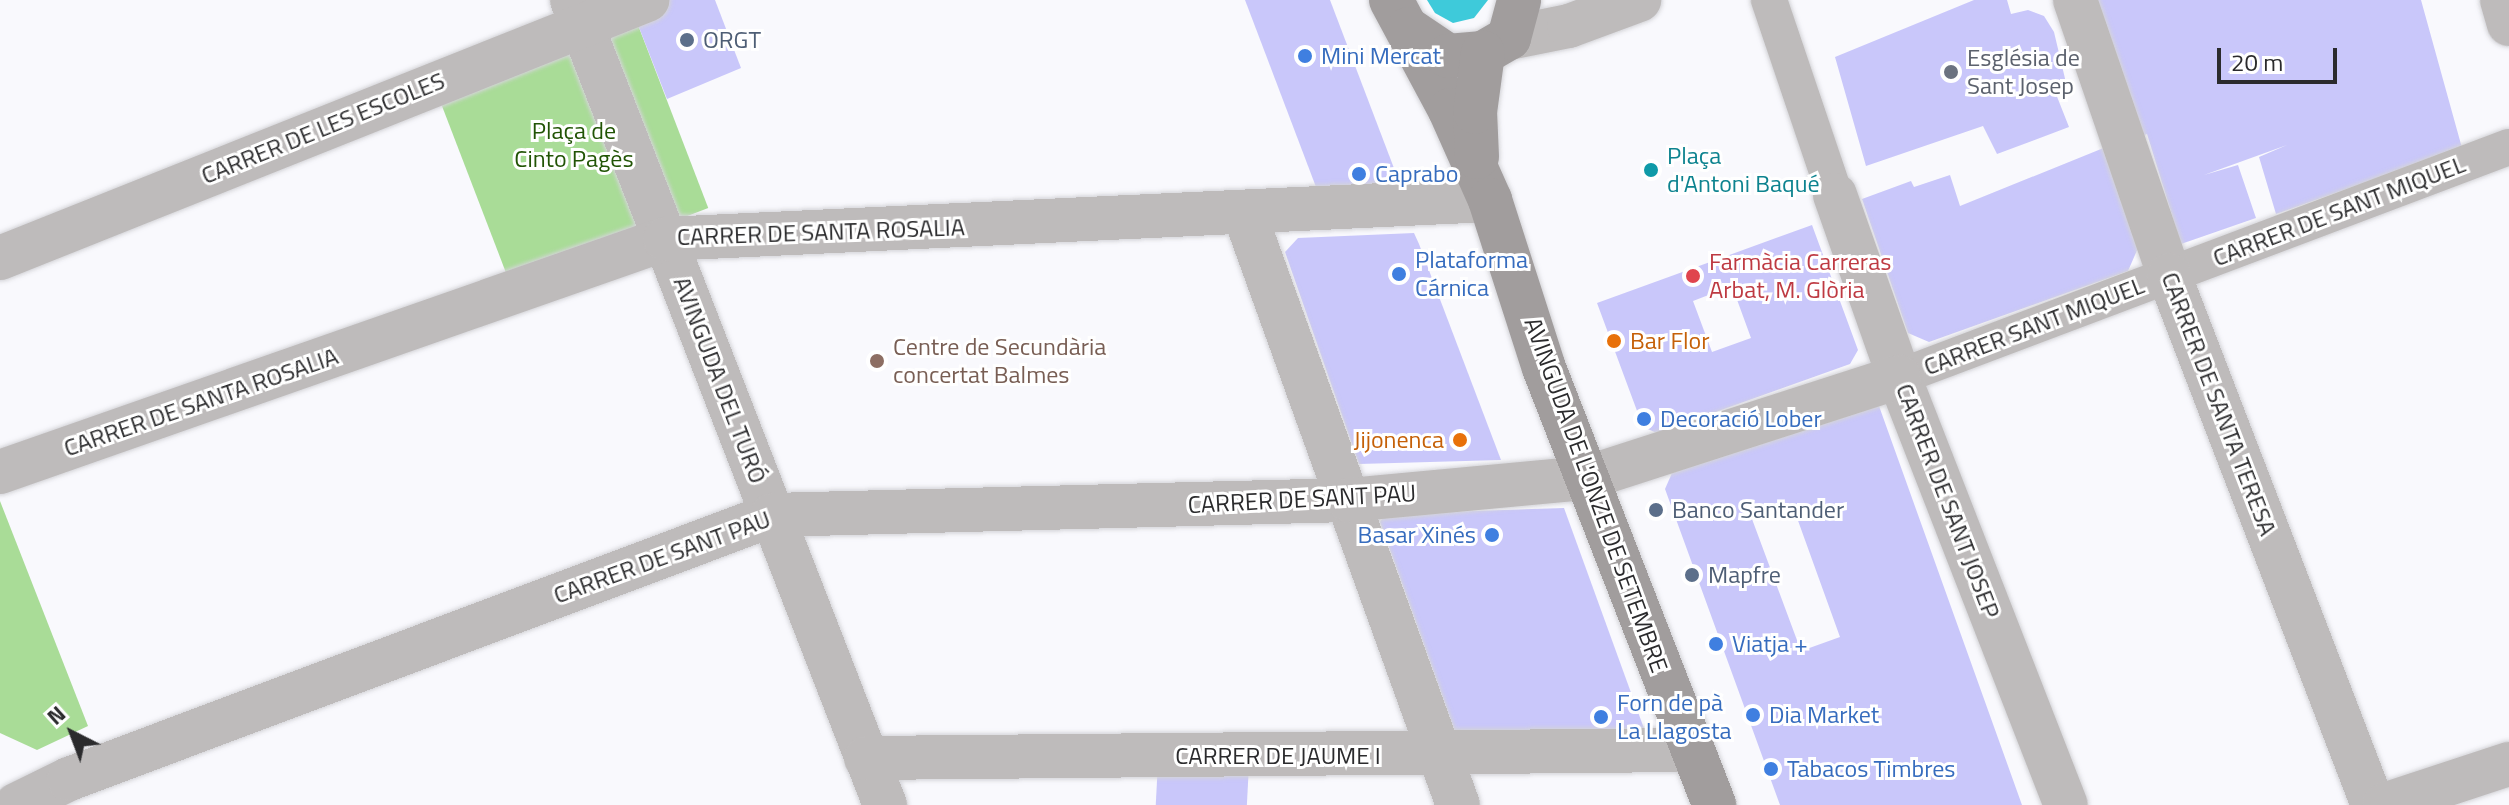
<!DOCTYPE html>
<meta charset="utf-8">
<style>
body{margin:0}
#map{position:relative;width:2509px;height:805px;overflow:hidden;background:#f9f9fd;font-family:"Titillium Web",sans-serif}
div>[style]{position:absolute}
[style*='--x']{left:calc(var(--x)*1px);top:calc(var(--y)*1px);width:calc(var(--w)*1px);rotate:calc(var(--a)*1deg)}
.green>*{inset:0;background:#a9dc97;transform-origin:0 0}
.water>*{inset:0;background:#3ecada}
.building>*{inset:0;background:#c9c7fa;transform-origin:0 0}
.roads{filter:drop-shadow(0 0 2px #d4d4d8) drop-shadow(0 0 2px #d4d4d8)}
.pedestrian>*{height:36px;margin:-18px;padding:0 18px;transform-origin:18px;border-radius:18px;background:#bebbbb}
.minor>*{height:44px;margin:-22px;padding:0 22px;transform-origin:22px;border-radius:22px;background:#bebbbb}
.secondary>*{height:44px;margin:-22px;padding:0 22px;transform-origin:22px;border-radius:22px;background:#a19d9d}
.dots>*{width:22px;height:22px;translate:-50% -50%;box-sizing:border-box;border:4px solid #fff;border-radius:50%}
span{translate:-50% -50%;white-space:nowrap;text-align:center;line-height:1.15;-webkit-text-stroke:6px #fff;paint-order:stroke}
.service-label{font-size:24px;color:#4e5e75}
.left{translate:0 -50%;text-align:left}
.shop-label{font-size:24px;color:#366cbe}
.right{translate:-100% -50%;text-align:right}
.worship-label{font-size:24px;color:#5b616d}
.street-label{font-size:24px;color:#2b2b2d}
.park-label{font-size:24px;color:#215405}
.culture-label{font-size:24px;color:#0d838f}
.health-label{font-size:24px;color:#be3a42}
.food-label{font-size:24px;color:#c56008}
.education-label{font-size:24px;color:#785e54}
.north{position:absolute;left:32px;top:693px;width:80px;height:80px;-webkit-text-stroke:6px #fff;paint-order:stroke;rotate:318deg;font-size:22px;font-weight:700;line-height:32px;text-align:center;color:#2b2b2d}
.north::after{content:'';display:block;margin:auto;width:28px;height:36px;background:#2b2b2d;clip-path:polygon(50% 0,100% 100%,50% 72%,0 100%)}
.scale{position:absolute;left:2217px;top:48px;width:120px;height:36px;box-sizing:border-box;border:4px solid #2b2b2d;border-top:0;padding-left:10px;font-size:24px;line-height:28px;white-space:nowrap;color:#2b2b2d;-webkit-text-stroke:6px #fff;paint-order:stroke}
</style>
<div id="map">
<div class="green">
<i style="left:633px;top:12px;width:210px;height:212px;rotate:69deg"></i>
<i style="clip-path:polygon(0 501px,88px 726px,37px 750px,0 733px)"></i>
</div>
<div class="water">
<i style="clip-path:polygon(1427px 0,1488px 0,1474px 18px,1453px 23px,1435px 13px)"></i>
</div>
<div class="building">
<i style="clip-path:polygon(663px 0,715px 0,741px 68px,667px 99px,633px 12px)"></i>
<i style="clip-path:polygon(1245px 0,1330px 0,1400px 184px,1316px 187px)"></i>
<i style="clip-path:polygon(1974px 0,2007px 0,2011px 14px,2028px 10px,2044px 16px,2054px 32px,2067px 87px,2054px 89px,2069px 127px,1997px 154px,1983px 126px,1866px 166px,1835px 57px)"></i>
<i style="clip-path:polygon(2086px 0,2421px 0,2462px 148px,2276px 214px,2259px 157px,2287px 145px,2204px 175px,2238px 165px,2256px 218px,2181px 244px,2147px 134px,2142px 136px)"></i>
<i style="clip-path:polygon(2106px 147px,2138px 248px,2128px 271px,1929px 342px,1908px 333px,1862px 199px,1911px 181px,1914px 187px,1950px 175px,1960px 206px)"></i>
<i style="clip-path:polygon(evenodd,1812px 225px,1858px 350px,1850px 364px,1657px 433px,1643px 427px,1597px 303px,1812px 225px,1732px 286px,1751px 338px,1712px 352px,1693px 301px,1732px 286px)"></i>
<i style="clip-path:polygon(1414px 233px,1419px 244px,1501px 460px,1359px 464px,1285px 252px,1298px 238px)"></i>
<i style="clip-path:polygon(evenodd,1879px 406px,2022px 805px,1780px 805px,1665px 489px,1672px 473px,1879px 406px,1792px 504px,1840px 637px,1801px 651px,1752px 519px,1792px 504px)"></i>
<i style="clip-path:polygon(1564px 508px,1646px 734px,1457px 737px,1380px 522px,1385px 514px)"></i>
<i style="left:1158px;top:762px;width:91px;height:43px;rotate:3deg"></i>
</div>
<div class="roads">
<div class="pedestrian">
<i style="--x:1769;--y:0;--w:206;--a:71.3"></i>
<i style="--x:1899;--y:377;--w:652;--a:-20.66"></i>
</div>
<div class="minor">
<i style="--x:572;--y:0;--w:864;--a:68.75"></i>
<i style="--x:2075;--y:0;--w:291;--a:71.1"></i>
<i style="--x:2169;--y:275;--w:568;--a:68.95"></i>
<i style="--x:2502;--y:0;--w:25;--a:74"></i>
<i style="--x:1509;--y:38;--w:61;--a:-11.3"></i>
<i style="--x:1569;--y:26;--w:75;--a:-20.4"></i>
<i style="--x:1835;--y:195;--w:193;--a:70.6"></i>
<i style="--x:1899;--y:377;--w:459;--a:68.7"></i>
<i style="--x:1245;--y:215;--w:627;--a:70.15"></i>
<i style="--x:0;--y:258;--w:697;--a:-21.74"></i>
<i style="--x:0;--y:472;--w:705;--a:-19.31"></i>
<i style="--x:665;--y:239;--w:826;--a:-2.71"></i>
<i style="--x:866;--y:758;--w:824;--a:-0.56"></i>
<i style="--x:16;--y:805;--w:59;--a:-26.1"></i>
<i style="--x:69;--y:779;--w:751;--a:-20.58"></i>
<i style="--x:772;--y:515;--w:576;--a:-1.49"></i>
<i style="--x:1348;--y:500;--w:239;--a:-5.3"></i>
<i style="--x:1586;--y:478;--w:329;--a:-17.9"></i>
<i style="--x:2384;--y:805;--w:132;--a:-18.2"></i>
</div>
<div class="secondary">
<i style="--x:1391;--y:0;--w:125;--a:61.8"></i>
<i style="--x:1450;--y:110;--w:98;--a:66"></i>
<i style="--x:1490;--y:200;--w:176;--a:72.2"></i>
<i style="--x:1544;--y:368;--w:469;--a:68.7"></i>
<i style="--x:1408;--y:29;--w:48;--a:34"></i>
<i style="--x:1448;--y:56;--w:35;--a:-5"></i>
<i style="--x:1483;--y:53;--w:30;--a:-30"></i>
<i style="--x:1509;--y:38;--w:39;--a:-75"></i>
<i style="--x:1477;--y:157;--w:45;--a:-92.5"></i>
<i style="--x:1475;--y:112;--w:60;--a:-82.3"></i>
</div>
</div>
<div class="dots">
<i style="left:687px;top:40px;background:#5c6f8a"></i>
<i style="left:1305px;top:56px;background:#3f7fe0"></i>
<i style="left:1951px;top:72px;background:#6b7280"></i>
<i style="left:1651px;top:170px;background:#0f9aa8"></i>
<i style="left:1359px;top:174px;background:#3f7fe0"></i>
<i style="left:1399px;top:274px;background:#3f7fe0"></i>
<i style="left:1693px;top:276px;background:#e0444e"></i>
<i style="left:1614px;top:341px;background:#e8710a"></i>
<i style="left:877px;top:361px;background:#8d6e63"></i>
<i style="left:1644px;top:419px;background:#3f7fe0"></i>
<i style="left:1460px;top:440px;background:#e8710a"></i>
<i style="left:1656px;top:510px;background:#5c6f8a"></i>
<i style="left:1492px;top:535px;background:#3f7fe0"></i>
<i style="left:1692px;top:575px;background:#5c6f8a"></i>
<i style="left:1716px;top:644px;background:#3f7fe0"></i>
<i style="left:1753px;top:715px;background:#3f7fe0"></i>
<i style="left:1601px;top:717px;background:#3f7fe0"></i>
<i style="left:1771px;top:769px;background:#3f7fe0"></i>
</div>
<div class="service-label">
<span class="left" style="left:703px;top:40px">ORGT</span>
<span class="left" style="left:1672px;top:510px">Banco Santander</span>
<span class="left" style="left:1708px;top:575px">Mapfre</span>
</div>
<div class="shop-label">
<span class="left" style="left:1321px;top:56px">Mini Mercat</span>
<span class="left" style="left:1375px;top:174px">Caprabo</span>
<span class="left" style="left:1415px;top:274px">Plataforma<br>Cárnica</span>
<span class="left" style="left:1660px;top:419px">Decoració Lober</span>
<span class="right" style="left:1476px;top:535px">Basar Xinés</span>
<span class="left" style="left:1732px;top:644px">Viatja +</span>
<span class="left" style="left:1617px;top:717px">Forn de pà<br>La Llagosta</span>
<span class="left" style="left:1769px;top:715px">Dia Market</span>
<span class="left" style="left:1787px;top:769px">Tabacos Timbres</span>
</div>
<div class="worship-label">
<span class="left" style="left:1967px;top:72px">Església de<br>Sant Josep</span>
</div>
<div class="street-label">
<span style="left:323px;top:128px;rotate:-22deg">CARRER DE LES ESCOLES</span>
<span style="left:2339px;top:211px;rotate:-21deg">CARRER DE SANT MIQUEL</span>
<span style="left:821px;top:232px;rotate:-2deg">CARRER DE SANTA ROSALIA</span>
<span style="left:2034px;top:326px;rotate:-21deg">CARRER SANT MIQUEL</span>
<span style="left:720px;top:380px;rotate:69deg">AVINGUDA DEL TURÓ</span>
<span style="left:201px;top:402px;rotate:-19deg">CARRER DE SANTA ROSALIA</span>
<span style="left:2219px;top:404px;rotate:69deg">CARRER DE SANTA TERESA</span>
<span style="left:1596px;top:495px;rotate:70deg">AVINGUDA DE L'ONZE DE SETEMBRE</span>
<span style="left:1302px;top:499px;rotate:-3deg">CARRER DE SANT PAU</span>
<span style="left:1948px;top:501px;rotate:69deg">CARRER DE SANT JOSEP</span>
<span style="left:662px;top:557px;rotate:-20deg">CARRER DE SANT PAU</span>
<span style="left:1278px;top:756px">CARRER DE JAUME I</span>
</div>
<div class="park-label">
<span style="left:574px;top:145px">Plaça de<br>Cinto Pagès</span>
</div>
<div class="culture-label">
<span class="left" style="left:1667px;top:170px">Plaça<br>d'Antoni Baqué</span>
</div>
<div class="health-label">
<span class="left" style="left:1709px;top:276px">Farmàcia Carreras<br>Arbat, M. Glòria</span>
</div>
<div class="food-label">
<span class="left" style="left:1630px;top:341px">Bar Flor</span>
<span class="right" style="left:1444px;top:440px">Jijonenca</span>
</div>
<div class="education-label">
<span class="left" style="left:893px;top:361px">Centre de Secundària<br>concertat Balmes</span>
</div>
<div class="north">N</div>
<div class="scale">20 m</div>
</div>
